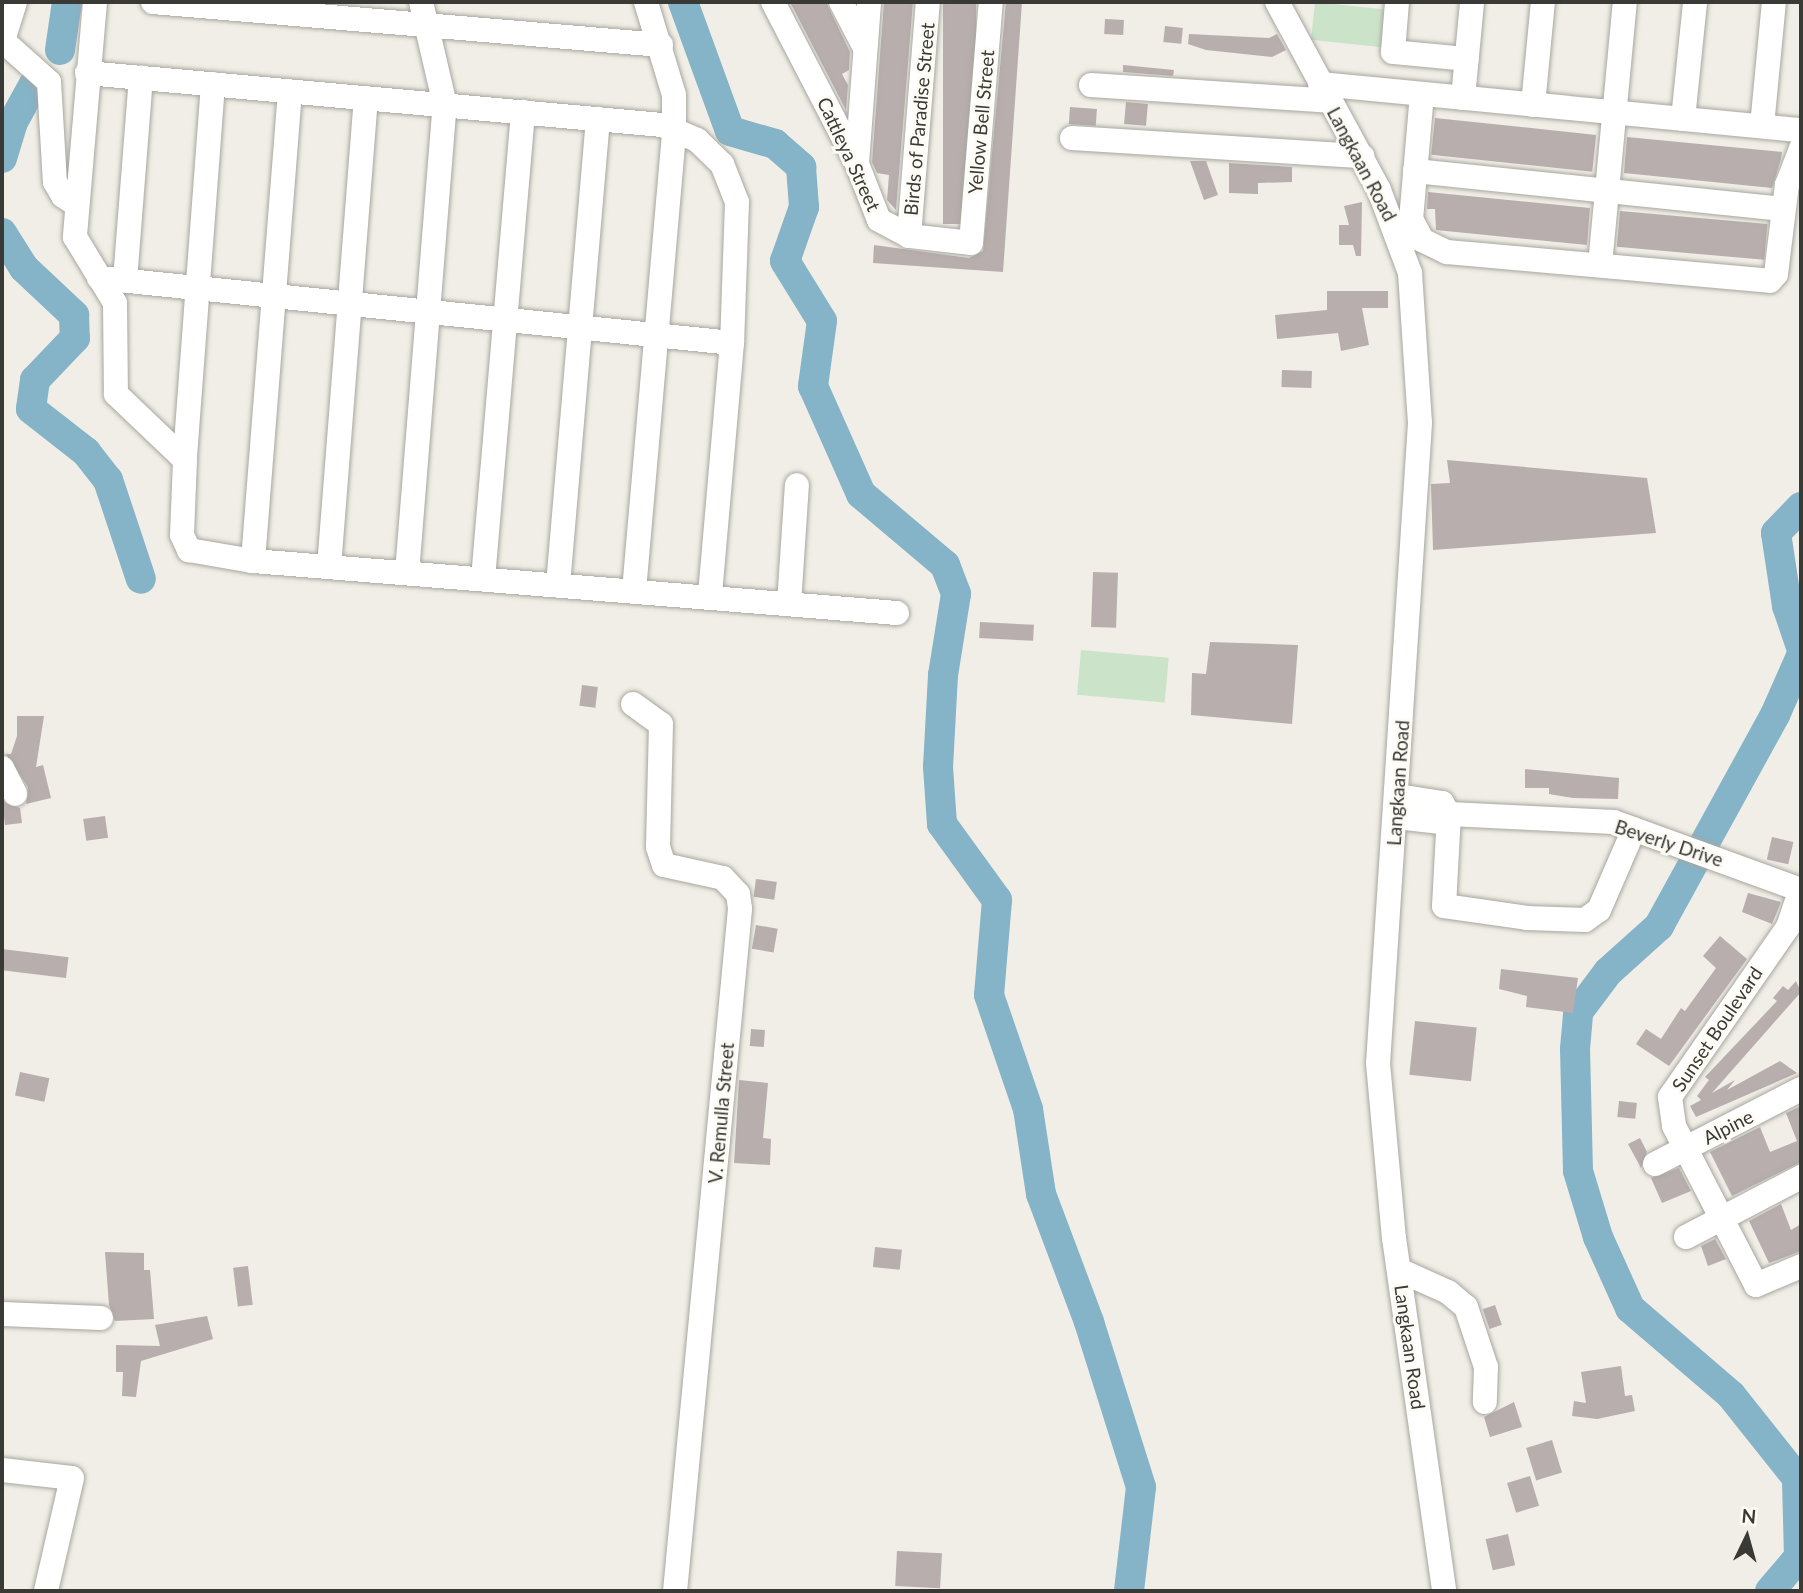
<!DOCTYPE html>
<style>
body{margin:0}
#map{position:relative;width:1803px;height:1593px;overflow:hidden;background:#f0eee6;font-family:Lato,sans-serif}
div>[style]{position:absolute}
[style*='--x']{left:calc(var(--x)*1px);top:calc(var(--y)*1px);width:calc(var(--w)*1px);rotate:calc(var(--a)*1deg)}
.green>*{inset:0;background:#cbe3c9;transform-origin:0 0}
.river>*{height:30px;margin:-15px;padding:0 15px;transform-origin:15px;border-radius:15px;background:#85b3c8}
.building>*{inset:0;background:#b7aead;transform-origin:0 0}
.roads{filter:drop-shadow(0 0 2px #a8a69f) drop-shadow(0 0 2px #a8a69f)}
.minor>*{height:24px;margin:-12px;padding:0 12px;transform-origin:12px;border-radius:12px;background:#fff}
span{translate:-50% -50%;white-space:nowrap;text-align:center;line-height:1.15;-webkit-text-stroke:6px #fdfbf4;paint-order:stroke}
.street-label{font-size:19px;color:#393936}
.frame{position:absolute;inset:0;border:4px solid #393936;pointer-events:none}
.north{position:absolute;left:1712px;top:1502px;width:70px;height:70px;-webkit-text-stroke:5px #fdfbf4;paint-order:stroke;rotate:5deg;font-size:19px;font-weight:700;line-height:28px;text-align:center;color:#393936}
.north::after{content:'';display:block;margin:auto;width:24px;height:32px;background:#393936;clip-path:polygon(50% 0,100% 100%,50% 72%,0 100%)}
</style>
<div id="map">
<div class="green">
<i style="left:1315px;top:2px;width:71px;height:38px;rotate:6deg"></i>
<i style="left:1081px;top:650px;width:88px;height:45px;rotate:5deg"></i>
</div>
<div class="river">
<i style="--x:683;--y:2;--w:137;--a:70"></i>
<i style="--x:730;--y:131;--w:47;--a:16.1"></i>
<i style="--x:775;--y:144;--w:35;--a:41"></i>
<i style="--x:801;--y:167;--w:40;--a:85.7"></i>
<i style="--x:804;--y:207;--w:57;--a:109.4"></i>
<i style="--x:785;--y:261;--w:70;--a:58.3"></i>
<i style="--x:822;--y:321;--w:66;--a:97.9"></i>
<i style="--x:813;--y:386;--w:118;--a:66"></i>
<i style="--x:861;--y:494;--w:110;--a:40.2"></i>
<i style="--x:945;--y:565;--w:31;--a:69"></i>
<i style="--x:956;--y:594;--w:82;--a:99.1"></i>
<i style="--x:943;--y:675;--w:92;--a:93.1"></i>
<i style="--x:938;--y:767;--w:57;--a:86"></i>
<i style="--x:942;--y:824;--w:94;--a:54.1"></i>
<i style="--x:997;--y:900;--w:95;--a:94.8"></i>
<i style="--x:989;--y:995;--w:120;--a:71.1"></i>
<i style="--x:1028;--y:1109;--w:86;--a:81.3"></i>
<i style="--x:1041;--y:1194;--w:137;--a:69.4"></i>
<i style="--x:1089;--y:1322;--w:173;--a:72.5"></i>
<i style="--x:1141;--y:1487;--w:105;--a:96.6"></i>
<i style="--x:60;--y:50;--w:49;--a:-81.7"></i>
<i style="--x:2;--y:158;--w:38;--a:-73"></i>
<i style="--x:13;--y:122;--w:43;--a:-61.1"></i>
<i style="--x:2;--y:233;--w:41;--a:57.8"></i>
<i style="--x:24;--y:268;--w:69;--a:43.2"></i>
<i style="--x:74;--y:315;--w:23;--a:88"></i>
<i style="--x:75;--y:338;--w:58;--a:133.6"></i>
<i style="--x:35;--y:380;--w:29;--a:98"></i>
<i style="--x:31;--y:409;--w:70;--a:38"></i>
<i style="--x:86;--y:452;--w:36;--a:52"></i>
<i style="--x:108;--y:480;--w:104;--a:71.6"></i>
<i style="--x:1801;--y:507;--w:36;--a:134"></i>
<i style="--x:1776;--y:533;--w:74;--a:81.4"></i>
<i style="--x:1787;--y:606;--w:43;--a:71.1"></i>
<i style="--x:1770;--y:1591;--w:45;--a:-49.5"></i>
<i style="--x:1799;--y:1557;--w:79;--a:-91.5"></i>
<i style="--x:1797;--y:1478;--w:106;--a:-128.5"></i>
<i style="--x:1731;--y:1395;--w:133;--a:-139.3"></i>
<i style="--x:1630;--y:1308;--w:78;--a:-114.3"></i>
<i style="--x:1598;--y:1237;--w:69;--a:-106.9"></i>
<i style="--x:1578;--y:1171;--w:122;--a:-91.4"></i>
<i style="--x:1575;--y:1049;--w:37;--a:-85"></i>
<i style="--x:1578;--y:1012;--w:50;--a:-53.1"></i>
<i style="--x:1608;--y:972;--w:69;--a:-42"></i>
<i style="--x:1659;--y:926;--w:241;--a:-61.2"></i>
<i style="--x:1775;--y:715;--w:64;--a:-66.2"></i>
</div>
<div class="building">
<i style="clip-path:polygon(790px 2px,826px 2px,850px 52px,849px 70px,842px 74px,848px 85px,846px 110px)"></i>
<i style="clip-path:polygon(884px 2px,913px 2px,896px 210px,887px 200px,889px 175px,877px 173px,872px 162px)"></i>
<i style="left:943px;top:2px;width:33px;height:222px"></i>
<i style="clip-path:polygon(1006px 2px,1022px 2px,1003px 272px,873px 263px,874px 245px,969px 258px,983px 251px)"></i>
<i style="left:1105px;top:19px;width:19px;height:15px;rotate:3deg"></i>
<i style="left:1165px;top:26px;width:18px;height:16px;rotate:6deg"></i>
<i style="clip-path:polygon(1189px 34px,1269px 38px,1277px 34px,1286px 50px,1272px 57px,1206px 50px,1188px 44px)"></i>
<i style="clip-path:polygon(1123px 65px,1174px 70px,1173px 76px,1123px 72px)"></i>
<i style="left:1126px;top:102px;width:22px;height:22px;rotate:5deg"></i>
<i style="left:1070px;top:107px;width:27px;height:17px;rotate:4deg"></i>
<i style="left:1435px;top:118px;width:162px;height:37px;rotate:6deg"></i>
<i style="clip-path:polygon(1627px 137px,1782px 152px,1781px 159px,1772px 188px,1624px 173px)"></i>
<i style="clip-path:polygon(1190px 161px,1206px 161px,1218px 195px,1204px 200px)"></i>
<i style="clip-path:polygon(1229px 163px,1292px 167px,1292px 182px,1258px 183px,1258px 194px,1229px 193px)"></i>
<i style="clip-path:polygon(1428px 192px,1590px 208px,1587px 245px,1436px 230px,1435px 209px,1427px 209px)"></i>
<i style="clip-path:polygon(1362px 202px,1361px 256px,1356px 256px,1353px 245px,1339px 245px,1339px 225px,1349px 225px,1344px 206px)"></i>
<i style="left:1620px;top:211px;width:148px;height:36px;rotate:5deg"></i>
<i style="clip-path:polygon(1327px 291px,1388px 291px,1388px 308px,1362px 308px,1369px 345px,1341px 351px,1338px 333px,1277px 339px,1275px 315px,1327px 310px)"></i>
<i style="left:1282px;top:370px;width:30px;height:17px;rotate:2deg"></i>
<i style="clip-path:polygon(1447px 460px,1647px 478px,1656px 533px,1433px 550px,1431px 484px,1450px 483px)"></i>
<i style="left:1093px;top:572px;width:25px;height:55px;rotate:2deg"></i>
<i style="left:980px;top:622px;width:54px;height:16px;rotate:3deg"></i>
<i style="clip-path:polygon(1210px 642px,1298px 645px,1292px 724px,1191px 715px,1192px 673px,1206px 674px)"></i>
<i style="left:582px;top:685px;width:16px;height:21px;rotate:7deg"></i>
<i style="clip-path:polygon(17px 716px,44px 716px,36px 767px,43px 765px,51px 798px,26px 804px,28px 787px,6px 754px,11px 754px,17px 736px)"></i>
<i style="clip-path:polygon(1525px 769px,1619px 778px,1618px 799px,1573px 798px,1549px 794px,1549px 788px,1525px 788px)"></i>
<i style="clip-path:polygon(2px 801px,20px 808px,22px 823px,5px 825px)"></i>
<i style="left:105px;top:816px;width:22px;height:22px;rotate:82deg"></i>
<i style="left:1772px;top:837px;width:22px;height:23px;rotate:13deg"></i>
<i style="left:756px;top:879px;width:21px;height:18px;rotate:8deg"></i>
<i style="clip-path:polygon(1748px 893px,1781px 902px,1772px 924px,1742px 912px)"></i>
<i style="left:756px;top:925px;width:22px;height:24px;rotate:10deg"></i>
<i style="clip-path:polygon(1720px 936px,1747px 959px,1669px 1066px,1636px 1044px,1646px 1029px,1661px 1039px,1681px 1008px,1685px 1011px,1716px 968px,1703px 956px)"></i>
<i style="left:2px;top:949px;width:67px;height:21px;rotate:7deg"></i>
<i style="clip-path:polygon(1501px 969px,1578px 978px,1573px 1013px,1526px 1007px,1527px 996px,1499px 989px)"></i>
<i style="clip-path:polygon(1796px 981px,1801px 992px,1712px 1093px,1735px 1080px,1727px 1090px,1780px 1061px,1797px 1073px,1696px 1117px,1690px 1106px,1701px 1100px,1697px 1096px,1709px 1080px,1705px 1077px,1777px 1001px,1773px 998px,1783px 986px,1788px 990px)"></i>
<i style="left:1415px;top:1021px;width:62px;height:54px;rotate:6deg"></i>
<i style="left:751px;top:1029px;width:14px;height:17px;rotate:4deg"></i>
<i style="left:20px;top:1072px;width:30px;height:24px;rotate:12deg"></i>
<i style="clip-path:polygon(739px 1080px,768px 1083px,763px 1138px,771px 1139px,770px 1165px,734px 1163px)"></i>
<i style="left:1619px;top:1101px;width:18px;height:16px;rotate:6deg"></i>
<i style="clip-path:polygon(1801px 1106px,1801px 1162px,1732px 1196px,1710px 1152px,1760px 1127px,1770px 1152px,1797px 1141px,1786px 1113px)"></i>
<i style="clip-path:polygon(1640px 1138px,1647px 1152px,1641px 1168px,1628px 1144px)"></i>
<i style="clip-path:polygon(1679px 1168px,1691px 1191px,1662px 1203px,1651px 1178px)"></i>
<i style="clip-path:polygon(1781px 1204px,1791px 1230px,1801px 1224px,1801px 1251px,1769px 1263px,1749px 1221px)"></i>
<i style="clip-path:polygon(1715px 1239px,1726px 1259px,1708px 1266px,1701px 1246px)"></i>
<i style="left:875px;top:1247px;width:27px;height:20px;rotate:6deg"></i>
<i style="clip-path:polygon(105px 1252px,144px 1253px,144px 1270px,150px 1270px,154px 1319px,115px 1321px,109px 1305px)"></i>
<i style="left:248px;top:1266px;width:39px;height:15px;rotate:83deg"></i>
<i style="left:1495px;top:1305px;width:21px;height:13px;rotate:71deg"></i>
<i style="clip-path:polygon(207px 1316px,213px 1339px,141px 1361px,136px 1397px,122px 1396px,123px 1372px,116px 1372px,116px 1345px,160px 1346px,155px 1325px)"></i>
<i style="clip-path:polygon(1621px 1366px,1625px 1396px,1632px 1395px,1635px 1411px,1597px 1419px,1572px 1416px,1574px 1401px,1586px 1403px,1581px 1372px)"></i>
<i style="clip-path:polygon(1514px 1402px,1522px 1427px,1490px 1437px,1484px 1417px)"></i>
<i style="left:1552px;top:1440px;width:34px;height:27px;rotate:73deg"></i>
<i style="left:1530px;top:1476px;width:31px;height:24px;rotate:73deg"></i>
<i style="left:1508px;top:1534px;width:32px;height:23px;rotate:77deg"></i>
<i style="left:897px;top:1551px;width:45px;height:35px;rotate:3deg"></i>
</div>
<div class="roads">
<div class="minor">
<i style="--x:95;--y:2;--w:236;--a:94.9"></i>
<i style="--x:75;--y:237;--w:77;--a:58.8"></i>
<i style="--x:115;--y:303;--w:91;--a:89.4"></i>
<i style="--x:116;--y:394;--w:95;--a:43.7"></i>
<i style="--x:153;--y:2;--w:510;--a:4.84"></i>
<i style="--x:773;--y:2;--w:182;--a:62.6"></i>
<i style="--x:857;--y:164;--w:60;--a:68.6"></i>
<i style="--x:879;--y:220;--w:34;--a:28"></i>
<i style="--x:909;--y:236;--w:62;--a:6.4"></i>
<i style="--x:971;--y:243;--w:242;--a:-85.3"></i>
<i style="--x:841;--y:2;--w:52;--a:62.4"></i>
<i style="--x:1277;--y:2;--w:214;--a:61.5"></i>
<i style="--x:1379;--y:190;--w:89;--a:69.5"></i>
<i style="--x:1410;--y:273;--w:150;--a:86.2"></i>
<i style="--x:1420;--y:423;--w:641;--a:93.75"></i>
<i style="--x:1378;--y:1063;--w:176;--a:84.8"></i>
<i style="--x:1394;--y:1238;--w:357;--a:81.9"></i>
<i style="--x:1397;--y:2;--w:50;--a:94.6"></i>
<i style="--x:1393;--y:52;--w:74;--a:5.4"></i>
<i style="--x:2;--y:40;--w:63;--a:41.8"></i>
<i style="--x:49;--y:82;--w:100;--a:86.6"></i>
<i style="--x:55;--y:182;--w:16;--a:60"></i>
<i style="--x:63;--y:196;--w:17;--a:33"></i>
<i style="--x:2;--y:44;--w:44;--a:-72.8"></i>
<i style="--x:87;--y:73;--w:577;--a:5.17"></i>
<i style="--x:662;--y:125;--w:38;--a:23"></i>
<i style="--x:697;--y:140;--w:35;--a:44"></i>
<i style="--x:722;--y:164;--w:41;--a:68.5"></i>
<i style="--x:737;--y:202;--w:141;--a:92"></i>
<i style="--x:732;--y:343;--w:255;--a:95"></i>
<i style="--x:213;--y:84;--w:377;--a:94.3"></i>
<i style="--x:185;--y:460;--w:75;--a:92.3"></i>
<i style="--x:182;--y:535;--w:17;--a:65"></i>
<i style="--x:189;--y:550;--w:65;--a:9.8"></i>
<i style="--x:253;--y:561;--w:646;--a:4.62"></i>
<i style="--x:1320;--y:84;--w:483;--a:5.5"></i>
<i style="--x:1091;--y:85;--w:239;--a:3.8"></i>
<i style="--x:1422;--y:94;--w:125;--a:95"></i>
<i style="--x:1411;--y:219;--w:24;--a:62"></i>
<i style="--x:1422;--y:240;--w:28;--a:26"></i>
<i style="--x:1447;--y:252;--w:324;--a:5.1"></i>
<i style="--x:1770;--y:281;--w:9;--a:-49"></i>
<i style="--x:1776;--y:274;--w:90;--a:-83"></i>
<i style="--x:1787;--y:185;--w:40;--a:-69"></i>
<i style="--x:1463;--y:98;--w:96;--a:-84.6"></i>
<i style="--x:1533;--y:105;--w:103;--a:-84.5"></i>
<i style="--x:1683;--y:119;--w:118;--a:-84.1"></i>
<i style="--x:1762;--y:126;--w:125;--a:-84.5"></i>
<i style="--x:1072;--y:138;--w:291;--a:3.6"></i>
<i style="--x:857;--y:163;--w:161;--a:-85.7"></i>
<i style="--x:1415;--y:171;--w:370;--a:5.9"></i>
<i style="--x:909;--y:236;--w:235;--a:-85.4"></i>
<i style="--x:1600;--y:265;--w:264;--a:-84.6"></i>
<i style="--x:99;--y:278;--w:636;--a:5.86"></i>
<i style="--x:125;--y:280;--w:203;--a:-85.5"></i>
<i style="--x:253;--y:561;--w:471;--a:-85.5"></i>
<i style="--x:329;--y:567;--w:470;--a:-85.5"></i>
<i style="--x:407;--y:573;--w:470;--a:-85.4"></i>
<i style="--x:445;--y:105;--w:106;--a:-103.1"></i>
<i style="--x:483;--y:579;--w:469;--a:-85.1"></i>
<i style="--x:558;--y:585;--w:468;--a:-85.1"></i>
<i style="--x:634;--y:591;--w:463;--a:-85"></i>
<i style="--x:674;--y:130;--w:35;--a:-90"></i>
<i style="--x:674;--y:95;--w:97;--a:-106.8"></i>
<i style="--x:789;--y:604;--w:119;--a:-86.2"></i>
<i style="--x:633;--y:704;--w:34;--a:36"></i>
<i style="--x:661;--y:724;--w:123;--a:91.4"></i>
<i style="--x:658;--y:847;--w:19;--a:72"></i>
<i style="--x:664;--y:865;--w:60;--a:12.4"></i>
<i style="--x:723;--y:878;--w:22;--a:47"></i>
<i style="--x:738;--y:894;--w:15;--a:82"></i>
<i style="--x:740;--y:909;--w:685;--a:95.44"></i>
<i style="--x:2;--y:768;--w:29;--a:63"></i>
<i style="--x:1398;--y:796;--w:45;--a:9"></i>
<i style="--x:1442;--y:803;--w:13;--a:58"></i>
<i style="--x:1449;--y:814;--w:165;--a:2.8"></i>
<i style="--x:1614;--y:822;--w:199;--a:20"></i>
<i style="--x:1449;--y:814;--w:92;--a:93.1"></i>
<i style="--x:1444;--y:906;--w:84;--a:8.2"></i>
<i style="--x:1527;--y:918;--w:58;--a:2"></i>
<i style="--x:1585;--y:920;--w:17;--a:-36"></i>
<i style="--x:1599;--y:910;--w:88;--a:-66.6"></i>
<i style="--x:1397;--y:817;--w:44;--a:6.5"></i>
<i style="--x:1441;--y:822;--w:11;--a:-45"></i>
<i style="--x:1801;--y:889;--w:40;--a:108.9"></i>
<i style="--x:1788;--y:927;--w:207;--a:124.8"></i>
<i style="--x:1670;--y:1097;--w:29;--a:82"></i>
<i style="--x:1674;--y:1126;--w:179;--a:62.7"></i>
<i style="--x:1756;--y:1285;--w:49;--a:-22.9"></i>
<i style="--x:1655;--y:1164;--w:164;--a:-27.2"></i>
<i style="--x:1686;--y:1237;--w:130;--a:-27.6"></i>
<i style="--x:1399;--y:1270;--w:54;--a:24.2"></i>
<i style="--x:1448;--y:1292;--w:23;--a:40"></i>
<i style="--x:1466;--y:1307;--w:63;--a:71.6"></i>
<i style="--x:1486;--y:1367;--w:35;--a:92"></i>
<i style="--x:2;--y:1314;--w:99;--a:2.3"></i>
<i style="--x:2;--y:1470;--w:70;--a:6.5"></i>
<i style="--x:72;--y:1478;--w:116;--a:103"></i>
</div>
</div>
<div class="street-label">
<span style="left:919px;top:119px;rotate:-85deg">Birds of Paradise Street</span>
<span style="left:981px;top:122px;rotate:-85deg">Yellow Bell Street</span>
<span style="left:849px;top:154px;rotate:65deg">Cattleya Street</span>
<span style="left:1362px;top:164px;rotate:62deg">Langkaan Road</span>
<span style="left:1398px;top:783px;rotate:-86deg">Langkaan Road</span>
<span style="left:1669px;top:843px;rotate:18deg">Beverly Drive</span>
<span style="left:1717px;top:1029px;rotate:-56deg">Sunset Boulevard</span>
<span style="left:721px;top:1113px;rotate:-85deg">V. Remulla Street</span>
<span style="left:1728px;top:1127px;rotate:-27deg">Alpine</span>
<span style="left:1410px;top:1347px;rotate:82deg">Langkaan Road</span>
</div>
<div class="frame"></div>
<div class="north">N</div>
</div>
